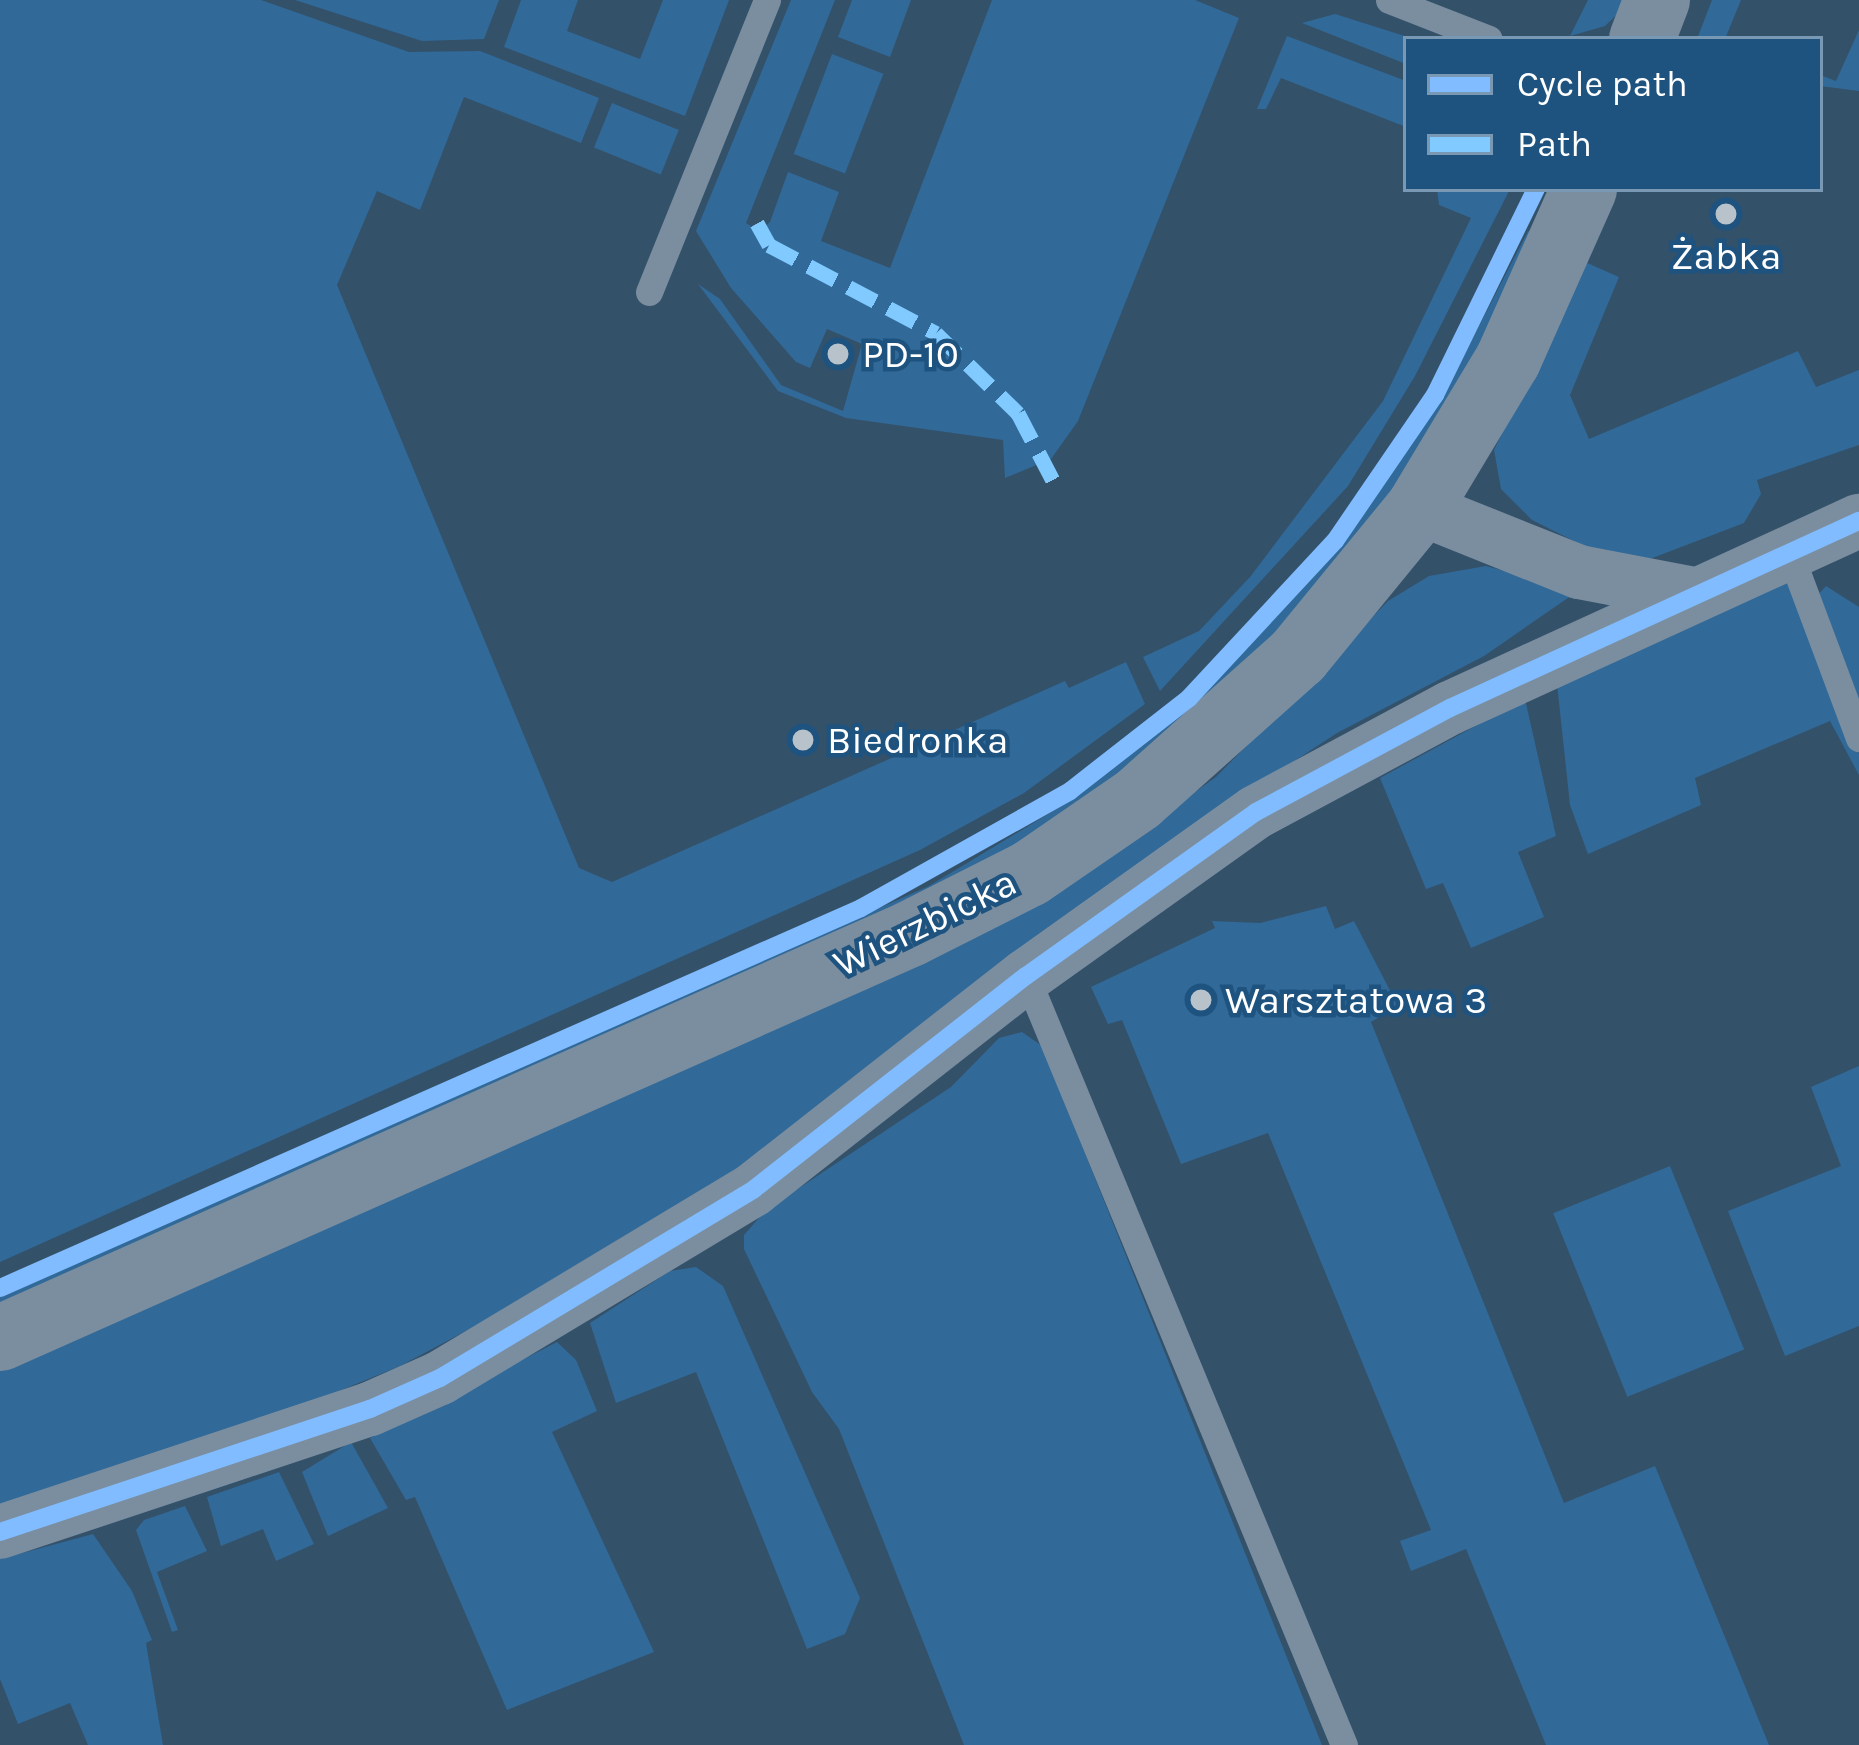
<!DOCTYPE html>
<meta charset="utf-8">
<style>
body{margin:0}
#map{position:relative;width:1859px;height:1745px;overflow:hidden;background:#34516a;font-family:Karla,sans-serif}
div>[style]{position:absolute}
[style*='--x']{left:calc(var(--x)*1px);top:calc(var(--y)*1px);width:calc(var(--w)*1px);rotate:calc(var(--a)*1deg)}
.green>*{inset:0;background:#316998;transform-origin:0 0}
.service>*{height:27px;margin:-13.5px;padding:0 13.5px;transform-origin:13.5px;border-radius:13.5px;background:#7a8ea0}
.minor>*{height:54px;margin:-27px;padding:0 27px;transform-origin:27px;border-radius:27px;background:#7a8ea0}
.tertiary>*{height:66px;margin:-33px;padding:0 33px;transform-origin:33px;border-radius:33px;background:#7a8ea0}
.quiet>*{height:15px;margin-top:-7.5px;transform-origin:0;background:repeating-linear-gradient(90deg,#80caff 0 30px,transparent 0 45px)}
.cycleway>*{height:18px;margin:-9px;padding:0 9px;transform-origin:9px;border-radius:9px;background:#80bcff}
.dots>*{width:33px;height:33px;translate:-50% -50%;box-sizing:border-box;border:6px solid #1e5380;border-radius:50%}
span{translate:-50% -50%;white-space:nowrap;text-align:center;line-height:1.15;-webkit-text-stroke:9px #1e5380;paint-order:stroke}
.poi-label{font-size:39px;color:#fff}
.left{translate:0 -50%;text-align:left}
.street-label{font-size:39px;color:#fff}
.legend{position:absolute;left:1403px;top:36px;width:420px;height:156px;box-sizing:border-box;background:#1e5380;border:3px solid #7898b3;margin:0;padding:15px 21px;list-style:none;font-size:36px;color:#fff}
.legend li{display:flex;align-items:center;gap:24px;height:60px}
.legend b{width:60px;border:3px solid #7898b3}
</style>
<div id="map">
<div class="green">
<i style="clip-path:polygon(0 0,261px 0,409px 52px,480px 51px,599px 98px,581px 143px,464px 97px,420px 210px,377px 191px,337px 285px,579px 868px,612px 882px,1065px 681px,1069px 688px,1126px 662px,1145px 704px,1024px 793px,920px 850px,0 1262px)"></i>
<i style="clip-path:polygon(295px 0,499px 0,484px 39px,422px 41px)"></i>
<i style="clip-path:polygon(521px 0,578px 0,567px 31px,640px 59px,663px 0,729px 0,685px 116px,504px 47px)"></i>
<i style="clip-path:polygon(791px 0,835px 0,746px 223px,759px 231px,770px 222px,788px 172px,839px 192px,821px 241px,890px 268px,992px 0,1195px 0,1239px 18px,1078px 421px,1051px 459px,1005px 478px,1003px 440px,846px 418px,778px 391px,698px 284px,720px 299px,781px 385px,843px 411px,862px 344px,827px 329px,810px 368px,796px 362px,731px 288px,696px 231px)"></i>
<i style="clip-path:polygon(852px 0,911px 0,890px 57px,838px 37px)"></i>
<i style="clip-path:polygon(1588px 0,1632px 0,1605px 26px,1570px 36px)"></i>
<i style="clip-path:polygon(1712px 0,1741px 0,1725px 39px,1697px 39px)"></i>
<i style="clip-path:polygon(1335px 14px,1414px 39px,1406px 39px,1406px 64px,1302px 23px)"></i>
<i style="clip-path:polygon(1859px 30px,1859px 91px,1820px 86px,1820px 75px,1836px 81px)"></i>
<i style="clip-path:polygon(1287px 36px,1406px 81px,1406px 127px,1281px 78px,1266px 109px,1257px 109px)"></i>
<i style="left:832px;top:54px;width:55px;height:107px;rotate:21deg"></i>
<i style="left:612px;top:103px;width:72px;height:48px;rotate:22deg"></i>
<i style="clip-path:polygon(1437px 189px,1510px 189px,1415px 376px,1348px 486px,1160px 691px,1143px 657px,1199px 631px,1250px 577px,1383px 401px,1471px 218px,1439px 205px)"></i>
<i style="clip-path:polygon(1528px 231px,1537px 236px,1484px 347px,1363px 541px,1189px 724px,992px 865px,0 1310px,0 1297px,929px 886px,1073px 799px,1198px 700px,1338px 550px,1446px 390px)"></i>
<i style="clip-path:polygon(1585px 262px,1619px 277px,1570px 395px,1589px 439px,1798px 351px,1816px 387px,1859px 370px,1859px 445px,1757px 480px,1761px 494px,1744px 523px,1642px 562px,1610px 559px,1532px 520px,1501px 489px,1494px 450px)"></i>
<i style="clip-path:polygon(1486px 566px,1578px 591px,1484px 656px,1337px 733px,1267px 779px,733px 1171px,539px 1292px,400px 1366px,217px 1441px,0 1510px,0 1369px,1033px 907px,1216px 777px,1388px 601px,1429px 576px)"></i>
<i style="clip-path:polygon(1788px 582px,1859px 754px,1859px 775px,1830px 721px,1695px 778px,1701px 805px,1588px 854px,1570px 805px,1557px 684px)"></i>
<i style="clip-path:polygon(1826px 586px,1859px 607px,1859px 715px,1816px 597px)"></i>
<i style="clip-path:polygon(1525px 699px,1556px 836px,1518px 852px,1544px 917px,1471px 948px,1443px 883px,1426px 889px,1380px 778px)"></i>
<i style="clip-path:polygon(1326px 906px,1335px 929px,1354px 921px,1398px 1006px,1371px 1022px,1564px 1503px,1655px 1466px,1769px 1745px,1546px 1745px,1466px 1549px,1411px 1571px,1400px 1541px,1431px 1530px,1268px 1133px,1181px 1164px,1122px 1020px,1108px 1024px,1091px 987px,1215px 928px,1212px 921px,1260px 923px)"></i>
<i style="clip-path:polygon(1022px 1032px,1042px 1046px,1322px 1745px,964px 1745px,839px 1429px,812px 1392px,744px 1249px,744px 1235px,766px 1210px,951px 1087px,999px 1038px)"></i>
<i style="clip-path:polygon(1859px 1066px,1859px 1326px,1785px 1356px,1728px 1211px,1841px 1166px,1811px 1087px)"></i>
<i style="left:1670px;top:1166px;width:198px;height:126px;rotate:68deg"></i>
<i style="clip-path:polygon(696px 1267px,723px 1286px,860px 1598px,845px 1634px,807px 1649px,696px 1372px,616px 1403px,590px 1323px,670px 1271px)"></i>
<i style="clip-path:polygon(557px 1342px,576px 1360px,597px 1411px,552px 1432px,654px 1652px,507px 1710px,415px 1497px,406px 1500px,370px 1438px)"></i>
<i style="clip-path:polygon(351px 1442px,388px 1508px,328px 1536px,302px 1472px)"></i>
<i style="clip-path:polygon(279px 1472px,314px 1544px,276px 1561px,263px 1529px,221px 1546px,207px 1497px)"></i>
<i style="clip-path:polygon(185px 1506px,207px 1551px,157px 1572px,178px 1630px,172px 1632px,136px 1530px,144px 1520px)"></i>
<i style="clip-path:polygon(93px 1534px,132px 1591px,152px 1640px,146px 1643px,163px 1745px,88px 1745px,70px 1703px,18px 1724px,0 1679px,0 1559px)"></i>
</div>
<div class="service">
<i style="--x:1389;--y:0;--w:107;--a:21.3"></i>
<i style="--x:649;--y:292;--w:315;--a:-68"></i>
<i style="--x:1789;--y:551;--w:200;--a:69.5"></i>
<i style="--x:1026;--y:976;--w:832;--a:67.53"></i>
</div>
<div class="minor">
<i style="--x:1419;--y:508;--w:172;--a:21.8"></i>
<i style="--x:1579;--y:572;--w:112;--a:10.8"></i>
<i style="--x:0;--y:1532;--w:390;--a:-18.4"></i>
<i style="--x:370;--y:1409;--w:77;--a:-23.9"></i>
<i style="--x:440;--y:1378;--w:366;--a:-31"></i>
<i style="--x:754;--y:1189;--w:345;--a:-38.1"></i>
<i style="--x:1026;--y:976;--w:282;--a:-35.5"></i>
<i style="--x:1256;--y:812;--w:220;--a:-28.2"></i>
<i style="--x:1450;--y:708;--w:450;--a:-24.6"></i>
</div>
<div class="tertiary">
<i style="--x:1642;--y:39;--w:42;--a:-69"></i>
<i style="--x:0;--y:1338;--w:996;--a:-23.94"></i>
<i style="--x:910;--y:934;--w:133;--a:-26.8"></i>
<i style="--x:1029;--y:874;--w:132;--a:-34.5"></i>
<i style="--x:1138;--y:799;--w:215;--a:-41.8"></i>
<i style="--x:1298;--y:656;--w:191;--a:-50.7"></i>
<i style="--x:1419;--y:508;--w:173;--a:-59"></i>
<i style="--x:1508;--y:360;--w:187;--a:-66"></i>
</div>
<div class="quiet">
<i style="--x:757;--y:223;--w:25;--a:61"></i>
<i style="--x:769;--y:245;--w:189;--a:27.8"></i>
<i style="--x:936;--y:333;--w:115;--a:44.3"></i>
<i style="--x:1018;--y:413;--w:80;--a:62.5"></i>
</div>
<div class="cycleway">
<i style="--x:0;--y:1288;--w:941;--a:-23.81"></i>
<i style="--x:861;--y:908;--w:240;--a:-29.2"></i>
<i style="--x:1070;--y:791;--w:151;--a:-38"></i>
<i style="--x:1189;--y:698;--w:214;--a:-47.1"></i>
<i style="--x:1335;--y:541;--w:177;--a:-55.6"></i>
<i style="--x:1435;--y:395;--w:229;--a:-63.9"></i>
<i style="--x:0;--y:1532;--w:390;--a:-18.4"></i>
<i style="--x:370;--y:1409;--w:77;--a:-23.9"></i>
<i style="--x:440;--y:1378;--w:366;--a:-31"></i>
<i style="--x:754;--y:1189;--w:345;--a:-38.1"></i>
<i style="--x:1026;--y:976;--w:282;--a:-35.5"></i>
<i style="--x:1256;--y:812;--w:220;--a:-28.2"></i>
<i style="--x:1450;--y:708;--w:450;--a:-24.6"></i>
</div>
<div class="dots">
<i style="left:1726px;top:214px;background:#b8c2cb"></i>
<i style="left:838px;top:354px;background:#b8c2cb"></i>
<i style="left:803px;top:740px;background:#b8c2cb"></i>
<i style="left:1201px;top:1000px;background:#b8c2cb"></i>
</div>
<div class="poi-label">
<span style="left:1726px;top:256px">Żabka</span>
<span class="left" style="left:862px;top:354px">PD-10</span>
<span class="left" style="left:827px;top:740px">Biedronka</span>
<span class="left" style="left:1225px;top:1000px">Warsztatowa 3</span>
</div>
<div class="street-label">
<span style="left:925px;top:923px;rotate:-26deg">Wierzbicka</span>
</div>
<ul class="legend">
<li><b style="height:15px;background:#80bcff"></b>Cycle path</li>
<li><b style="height:15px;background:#80caff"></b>Path</li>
</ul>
</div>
